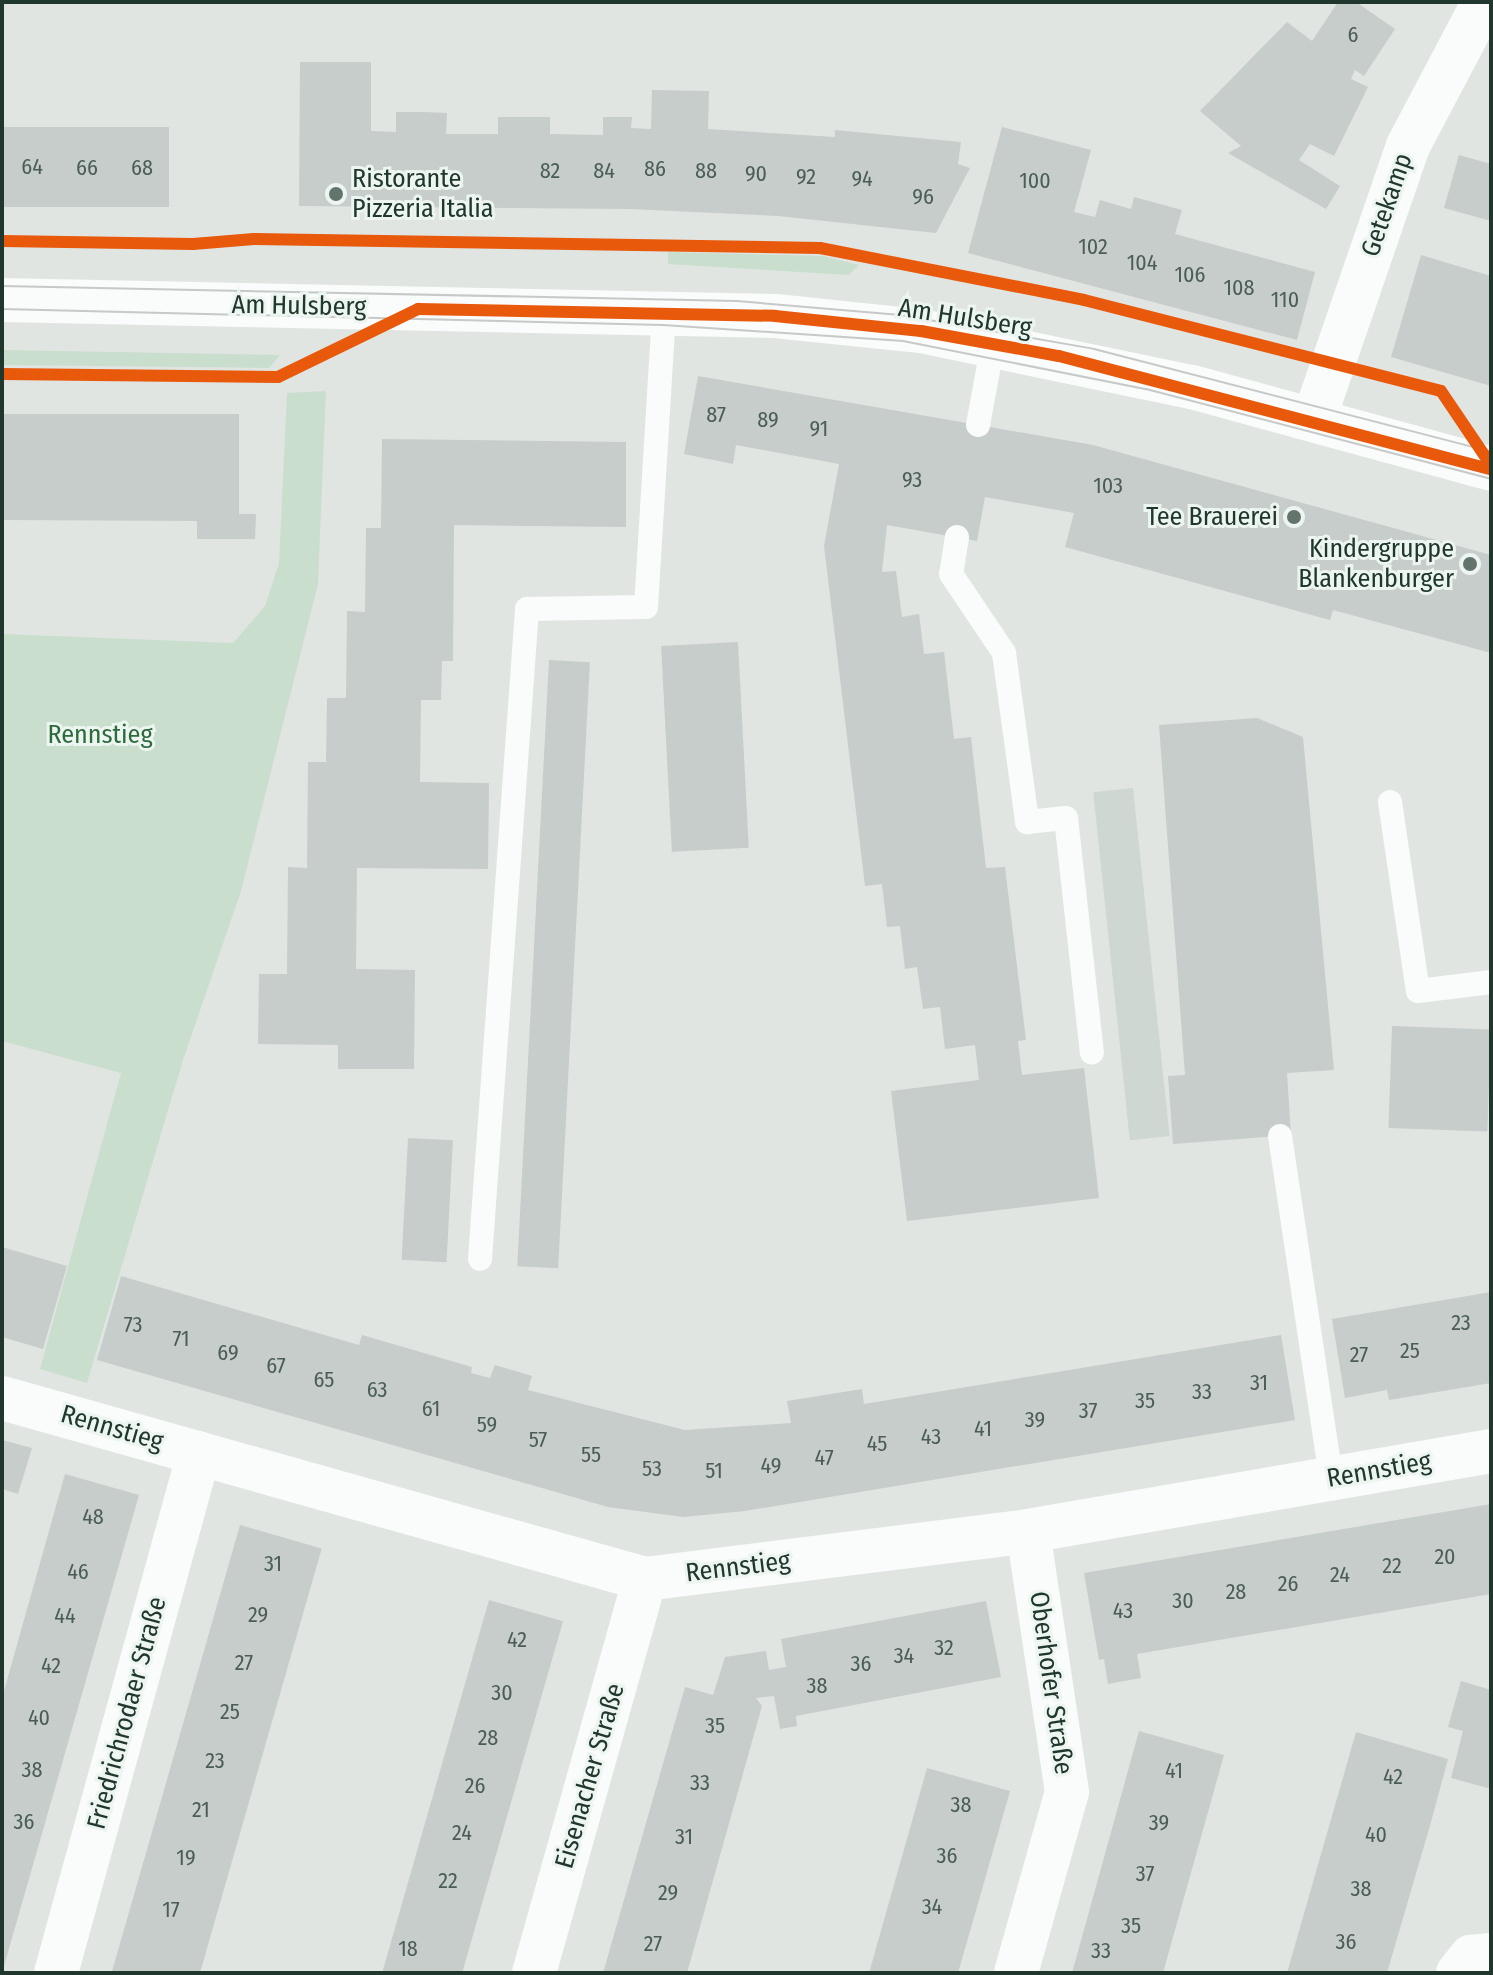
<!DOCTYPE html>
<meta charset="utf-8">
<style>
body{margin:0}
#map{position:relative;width:1493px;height:1975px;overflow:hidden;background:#e0e5e2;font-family:"Fira Sans Condensed",sans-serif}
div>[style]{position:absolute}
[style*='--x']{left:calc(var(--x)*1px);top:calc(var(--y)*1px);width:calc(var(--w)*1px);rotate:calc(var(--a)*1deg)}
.built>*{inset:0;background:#ced7d2;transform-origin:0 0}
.green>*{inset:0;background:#c9decd}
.building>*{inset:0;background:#c7cdca;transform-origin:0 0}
.service>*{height:24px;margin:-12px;padding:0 12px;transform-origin:12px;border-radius:12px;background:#fafbfb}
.minor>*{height:44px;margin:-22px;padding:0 22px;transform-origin:22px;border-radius:22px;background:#fafbfb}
.tertiary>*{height:44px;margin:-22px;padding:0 22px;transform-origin:22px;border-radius:22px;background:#fafbfb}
.tram>*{height:2px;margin:-1px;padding:0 1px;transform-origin:1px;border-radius:1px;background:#c5c9c7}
.cycleway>*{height:12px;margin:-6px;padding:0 6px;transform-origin:6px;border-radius:6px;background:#e8590c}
.dots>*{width:22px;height:22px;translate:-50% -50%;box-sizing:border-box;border:4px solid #edf5f0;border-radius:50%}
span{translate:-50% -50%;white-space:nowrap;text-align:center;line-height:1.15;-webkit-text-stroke:6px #edf5f0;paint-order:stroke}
.number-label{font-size:22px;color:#4a5d56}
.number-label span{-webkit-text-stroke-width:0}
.poi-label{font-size:26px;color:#20372e}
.left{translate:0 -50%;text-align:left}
.right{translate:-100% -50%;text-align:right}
.street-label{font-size:26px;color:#20372e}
.park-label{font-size:26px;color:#2d6b3d}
.frame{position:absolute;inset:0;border:4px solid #20372e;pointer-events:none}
</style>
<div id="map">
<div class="built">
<i style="left:1133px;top:788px;width:350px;height:40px;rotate:84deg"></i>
</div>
<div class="green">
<i style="clip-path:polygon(668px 252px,823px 256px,859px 265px,849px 275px,668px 264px)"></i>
<i style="clip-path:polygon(2px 350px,280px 355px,269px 368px,2px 365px)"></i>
<i style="clip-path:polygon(326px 391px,318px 584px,241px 891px,183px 1060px,87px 1383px,40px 1369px,121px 1073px,2px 1041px,2px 634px,233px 643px,265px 606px,279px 563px,287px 393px)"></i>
</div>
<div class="building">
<i style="clip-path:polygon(1338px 2px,1356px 2px,1395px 29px,1364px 76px,1355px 70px,1351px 79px,1368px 87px,1334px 156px,1310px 144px,1299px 160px,1340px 186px,1326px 209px,1228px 153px,1241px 146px,1200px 111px,1287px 22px,1312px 41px)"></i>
<i style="clip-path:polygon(300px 62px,371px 62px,371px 131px,396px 132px,396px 112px,423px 112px,447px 113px,446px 134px,498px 134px,498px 117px,550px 117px,550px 134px,603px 135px,603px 117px,632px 117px,631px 128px,651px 129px,652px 90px,709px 91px,708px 129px,835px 137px,835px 130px,961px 142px,958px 164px,970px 168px,936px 233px,778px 216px,629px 209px,299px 206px)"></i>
<i style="left:4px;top:127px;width:165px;height:80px"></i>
<i style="clip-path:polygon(1002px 127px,1091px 150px,1074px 212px,1095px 217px,1100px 200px,1131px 209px,1134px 197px,1182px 210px,1175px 234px,1315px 272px,1297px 340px,968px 253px)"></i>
<i style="clip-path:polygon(1459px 155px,1491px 164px,1491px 221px,1444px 208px)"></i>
<i style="clip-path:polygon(1421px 255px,1491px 276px,1491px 386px,1391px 357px)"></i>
<i style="clip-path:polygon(698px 376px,1093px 445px,1491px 555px,1491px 653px,1333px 610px,1330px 620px,1065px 547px,1074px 513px,985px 497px,977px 541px,887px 525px,882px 572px,896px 571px,902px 617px,919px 614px,924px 654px,944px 652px,954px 739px,971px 737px,986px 868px,1005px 867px,1026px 1040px,1018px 1041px,1022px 1075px,1084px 1068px,1099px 1198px,907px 1221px,891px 1091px,979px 1080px,975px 1045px,945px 1049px,940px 1007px,923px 1009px,917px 967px,905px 969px,900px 926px,887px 927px,882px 884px,865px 886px,824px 546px,839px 464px,736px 445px,733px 464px,684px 454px)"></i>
<i style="clip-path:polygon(2px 414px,239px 414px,239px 514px,256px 514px,255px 539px,197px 539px,197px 521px,2px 520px)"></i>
<i style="clip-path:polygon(382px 439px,626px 442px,626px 527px,454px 525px,453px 661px,442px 661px,441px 700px,421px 700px,420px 782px,489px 783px,488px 869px,357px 868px,356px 969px,415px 970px,414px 1069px,338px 1069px,338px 1045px,258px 1044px,259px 974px,287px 974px,288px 867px,307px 868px,308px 762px,326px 762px,327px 698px,346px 698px,347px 611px,365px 612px,366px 528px,381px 528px)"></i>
<i style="left:738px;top:642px;width:206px;height:77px;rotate:87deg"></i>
<i style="left:549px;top:660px;width:41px;height:607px;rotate:3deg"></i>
<i style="clip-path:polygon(1257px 718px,1303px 737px,1334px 1070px,1287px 1073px,1291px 1135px,1173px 1144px,1168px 1076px,1185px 1075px,1159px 725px)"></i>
<i style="left:1392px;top:1026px;width:99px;height:102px;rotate:2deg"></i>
<i style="left:408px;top:1138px;width:45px;height:122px;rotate:3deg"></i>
<i style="clip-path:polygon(2px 1247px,67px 1266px,43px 1349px,2px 1337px)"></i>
<i style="clip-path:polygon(121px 1276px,359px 1345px,362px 1335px,472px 1367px,471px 1373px,490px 1378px,495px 1365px,532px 1376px,528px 1390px,685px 1430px,791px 1423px,787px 1401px,862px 1389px,864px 1404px,1281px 1335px,1295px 1420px,745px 1511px,683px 1517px,608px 1507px,97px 1360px)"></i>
<i style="clip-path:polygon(1491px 1292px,1491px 1383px,1389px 1400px,1387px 1390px,1345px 1398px,1332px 1319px)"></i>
<i style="clip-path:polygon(2px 1440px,32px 1448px,18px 1494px,2px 1489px)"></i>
<i style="clip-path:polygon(65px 1474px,139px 1495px,2px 1973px,2px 1698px)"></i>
<i style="clip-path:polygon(1491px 1504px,1491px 1594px,1137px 1654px,1141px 1678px,1108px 1684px,1104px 1659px,1099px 1660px,1084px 1573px)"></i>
<i style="left:240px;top:1525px;width:85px;height:467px;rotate:16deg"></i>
<i style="left:489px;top:1600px;width:77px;height:388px;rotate:16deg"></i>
<i style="clip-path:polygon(986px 1601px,1001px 1677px,796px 1716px,797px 1726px,780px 1729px,774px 1696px,756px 1698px,762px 1706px,687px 1973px,603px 1973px,685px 1687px,713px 1695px,725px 1657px,766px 1651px,769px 1670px,786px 1667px,781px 1639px)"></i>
<i style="clip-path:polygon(1461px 1681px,1491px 1690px,1491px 1789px,1451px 1778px,1463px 1731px,1448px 1727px)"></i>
<i style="clip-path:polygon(1139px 1731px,1224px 1755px,1180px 1912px,1163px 1973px,1072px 1973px)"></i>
<i style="clip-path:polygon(1356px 1732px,1448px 1759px,1431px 1822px,1387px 1973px,1287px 1973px)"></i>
<i style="clip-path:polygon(927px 1768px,1010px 1791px,981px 1893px,958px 1973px,869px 1973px)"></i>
</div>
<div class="service">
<i style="--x:978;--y:425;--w:83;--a:-79.6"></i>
<i style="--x:957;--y:537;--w:37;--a:99"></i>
<i style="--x:951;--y:574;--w:95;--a:56.1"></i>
<i style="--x:1004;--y:653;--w:171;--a:82.2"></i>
<i style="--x:1027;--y:822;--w:39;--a:-6"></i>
<i style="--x:1066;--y:818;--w:236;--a:83.7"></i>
<i style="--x:1390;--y:802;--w:191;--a:81.6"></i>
<i style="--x:1418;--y:991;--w:74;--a:-7"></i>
<i style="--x:1280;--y:1136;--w:347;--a:81.5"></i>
<i style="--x:480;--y:1259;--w:652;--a:-85.86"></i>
<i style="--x:527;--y:609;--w:119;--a:-1"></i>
<i style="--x:646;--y:607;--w:295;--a:-86.5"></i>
</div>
<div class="minor">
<i style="--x:1314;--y:419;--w:289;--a:-71"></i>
<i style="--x:1408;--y:146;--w:163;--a:-62.2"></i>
<i style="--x:2;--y:1398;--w:668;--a:15.72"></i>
<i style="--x:645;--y:1579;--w:386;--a:-7.1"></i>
<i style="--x:1028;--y:1531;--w:470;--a:-9.8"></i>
<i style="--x:56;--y:1973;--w:539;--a:-74.62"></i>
<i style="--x:534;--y:1973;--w:409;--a:-74.3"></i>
<i style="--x:1016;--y:1973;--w:188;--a:-74.3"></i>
<i style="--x:1067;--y:1792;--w:264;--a:-98.5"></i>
<i style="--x:1458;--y:1973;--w:21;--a:-51"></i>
<i style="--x:1471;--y:1957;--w:20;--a:-6"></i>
</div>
<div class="tertiary">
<i style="--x:2;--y:300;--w:773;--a:1.19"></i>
<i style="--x:775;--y:316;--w:147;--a:5.9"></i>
<i style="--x:921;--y:331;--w:277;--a:11.7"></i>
<i style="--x:1192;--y:387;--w:310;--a:15.3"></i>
</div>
<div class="tram">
<i style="--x:2;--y:286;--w:735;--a:1.17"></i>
<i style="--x:737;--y:301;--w:164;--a:4.9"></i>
<i style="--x:900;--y:315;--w:197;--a:9.9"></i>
<i style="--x:1094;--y:349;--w:410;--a:14.5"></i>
<i style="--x:2;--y:309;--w:661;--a:1.39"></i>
<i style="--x:663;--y:325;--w:241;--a:3.8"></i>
<i style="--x:903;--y:341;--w:248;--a:11.2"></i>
<i style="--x:1146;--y:389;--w:357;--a:14.6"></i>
</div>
<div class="cycleway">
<i style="--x:2;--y:241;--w:191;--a:0.9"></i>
<i style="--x:193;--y:244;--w:61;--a:-4.7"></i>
<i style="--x:254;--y:239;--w:566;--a:0.91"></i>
<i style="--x:820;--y:248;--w:269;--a:11.1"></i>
<i style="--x:1084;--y:300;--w:368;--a:14.3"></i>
<i style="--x:1441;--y:391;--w:89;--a:56"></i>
<i style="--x:2;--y:374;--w:276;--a:0.6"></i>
<i style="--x:278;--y:377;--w:156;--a:-25.9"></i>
<i style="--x:418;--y:309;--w:357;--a:1.1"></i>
<i style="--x:775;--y:316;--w:147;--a:5.9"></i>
<i style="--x:921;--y:331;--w:140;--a:10.3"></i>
<i style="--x:1059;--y:356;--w:447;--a:14.7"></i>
</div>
<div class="dots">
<i style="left:336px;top:194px;background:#63746d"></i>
<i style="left:1294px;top:517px;background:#63746d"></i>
<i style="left:1470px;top:564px;background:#63746d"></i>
</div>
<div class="number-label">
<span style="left:1353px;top:35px">6</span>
<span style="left:32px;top:167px">64</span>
<span style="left:87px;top:168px">66</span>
<span style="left:142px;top:168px">68</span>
<span style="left:655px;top:169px">86</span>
<span style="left:550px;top:171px">82</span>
<span style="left:604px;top:171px">84</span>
<span style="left:706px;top:171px">88</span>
<span style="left:756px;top:174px">90</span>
<span style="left:806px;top:177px">92</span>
<span style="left:862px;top:179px">94</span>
<span style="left:1035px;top:181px">100</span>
<span style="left:923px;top:197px">96</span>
<span style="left:1093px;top:247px">102</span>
<span style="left:1142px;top:263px">104</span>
<span style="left:1190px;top:275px">106</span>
<span style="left:1239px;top:288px">108</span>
<span style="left:1285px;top:300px">110</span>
<span style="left:716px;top:415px">87</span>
<span style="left:768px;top:420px">89</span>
<span style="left:819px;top:429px">91</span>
<span style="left:912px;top:480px">93</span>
<span style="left:1108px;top:486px">103</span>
<span style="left:1461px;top:1323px">23</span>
<span style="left:133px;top:1325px">73</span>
<span style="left:181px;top:1339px">71</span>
<span style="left:1410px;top:1351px">25</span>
<span style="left:228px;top:1353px">69</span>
<span style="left:1359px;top:1355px">27</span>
<span style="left:276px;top:1366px">67</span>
<span style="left:324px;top:1380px">65</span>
<span style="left:1259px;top:1383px">31</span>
<span style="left:377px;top:1390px">63</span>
<span style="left:1202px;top:1392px">33</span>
<span style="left:1145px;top:1401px">35</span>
<span style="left:431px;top:1409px">61</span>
<span style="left:1088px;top:1411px">37</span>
<span style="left:1035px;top:1420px">39</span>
<span style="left:487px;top:1425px">59</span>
<span style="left:983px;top:1429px">41</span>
<span style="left:931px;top:1437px">43</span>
<span style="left:538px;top:1440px">57</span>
<span style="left:877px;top:1444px">45</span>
<span style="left:591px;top:1455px">55</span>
<span style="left:824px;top:1458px">47</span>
<span style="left:771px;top:1466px">49</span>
<span style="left:652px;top:1469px">53</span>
<span style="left:714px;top:1471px">51</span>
<span style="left:93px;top:1517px">48</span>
<span style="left:1445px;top:1557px">20</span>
<span style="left:273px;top:1564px">31</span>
<span style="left:1392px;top:1566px">22</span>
<span style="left:78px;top:1572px">46</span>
<span style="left:1340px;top:1575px">24</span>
<span style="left:1288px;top:1584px">26</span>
<span style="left:1236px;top:1592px">28</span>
<span style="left:1183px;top:1601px">30</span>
<span style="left:1123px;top:1611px">43</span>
<span style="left:258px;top:1615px">29</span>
<span style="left:65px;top:1616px">44</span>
<span style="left:517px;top:1640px">42</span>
<span style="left:944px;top:1648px">32</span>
<span style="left:904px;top:1656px">34</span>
<span style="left:244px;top:1663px">27</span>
<span style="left:861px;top:1664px">36</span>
<span style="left:51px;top:1666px">42</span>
<span style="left:817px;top:1686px">38</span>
<span style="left:502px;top:1693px">30</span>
<span style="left:230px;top:1712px">25</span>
<span style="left:39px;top:1718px">40</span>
<span style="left:715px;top:1726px">35</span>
<span style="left:488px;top:1738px">28</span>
<span style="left:215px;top:1761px">23</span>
<span style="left:32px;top:1770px">38</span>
<span style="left:1174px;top:1771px">41</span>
<span style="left:1393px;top:1777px">42</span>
<span style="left:700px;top:1783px">33</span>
<span style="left:475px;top:1786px">26</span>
<span style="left:961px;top:1805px">38</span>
<span style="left:201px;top:1810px">21</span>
<span style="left:24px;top:1822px">36</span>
<span style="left:1159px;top:1823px">39</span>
<span style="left:462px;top:1833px">24</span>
<span style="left:1376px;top:1835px">40</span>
<span style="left:684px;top:1837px">31</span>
<span style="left:947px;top:1856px">36</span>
<span style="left:186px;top:1858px">19</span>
<span style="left:1145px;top:1874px">37</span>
<span style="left:448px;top:1881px">22</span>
<span style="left:1361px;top:1889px">38</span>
<span style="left:668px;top:1893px">29</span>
<span style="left:932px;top:1907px">34</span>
<span style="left:171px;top:1910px">17</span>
<span style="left:1131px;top:1926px">35</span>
<span style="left:1346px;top:1942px">36</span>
<span style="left:653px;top:1944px">27</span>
<span style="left:408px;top:1949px">18</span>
<span style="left:1101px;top:1951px">33</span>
</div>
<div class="poi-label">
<span class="left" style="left:352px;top:194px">Ristorante<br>Pizzeria Italia</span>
<span class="right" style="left:1278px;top:517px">Tee Brauerei</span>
<span class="right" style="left:1454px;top:564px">Kindergruppe<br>Blankenburger</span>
</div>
<div class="street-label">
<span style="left:1387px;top:205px;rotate:-71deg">Getekamp</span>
<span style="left:299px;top:306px;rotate:1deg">Am Hulsberg</span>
<span style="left:965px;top:318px;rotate:9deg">Am Hulsberg</span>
<span style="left:112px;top:1428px;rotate:16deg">Rennstieg</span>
<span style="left:1379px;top:1470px;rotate:-10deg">Rennstieg</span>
<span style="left:738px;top:1567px;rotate:-7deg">Rennstieg</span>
<span style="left:1051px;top:1683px;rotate:82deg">Oberhofer Straße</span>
<span style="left:127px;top:1713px;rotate:-75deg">Friedrichrodaer Straße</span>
<span style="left:590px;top:1776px;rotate:-74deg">Eisenacher Straße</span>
</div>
<div class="park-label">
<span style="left:100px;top:735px">Rennstieg</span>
</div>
<div class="frame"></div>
</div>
